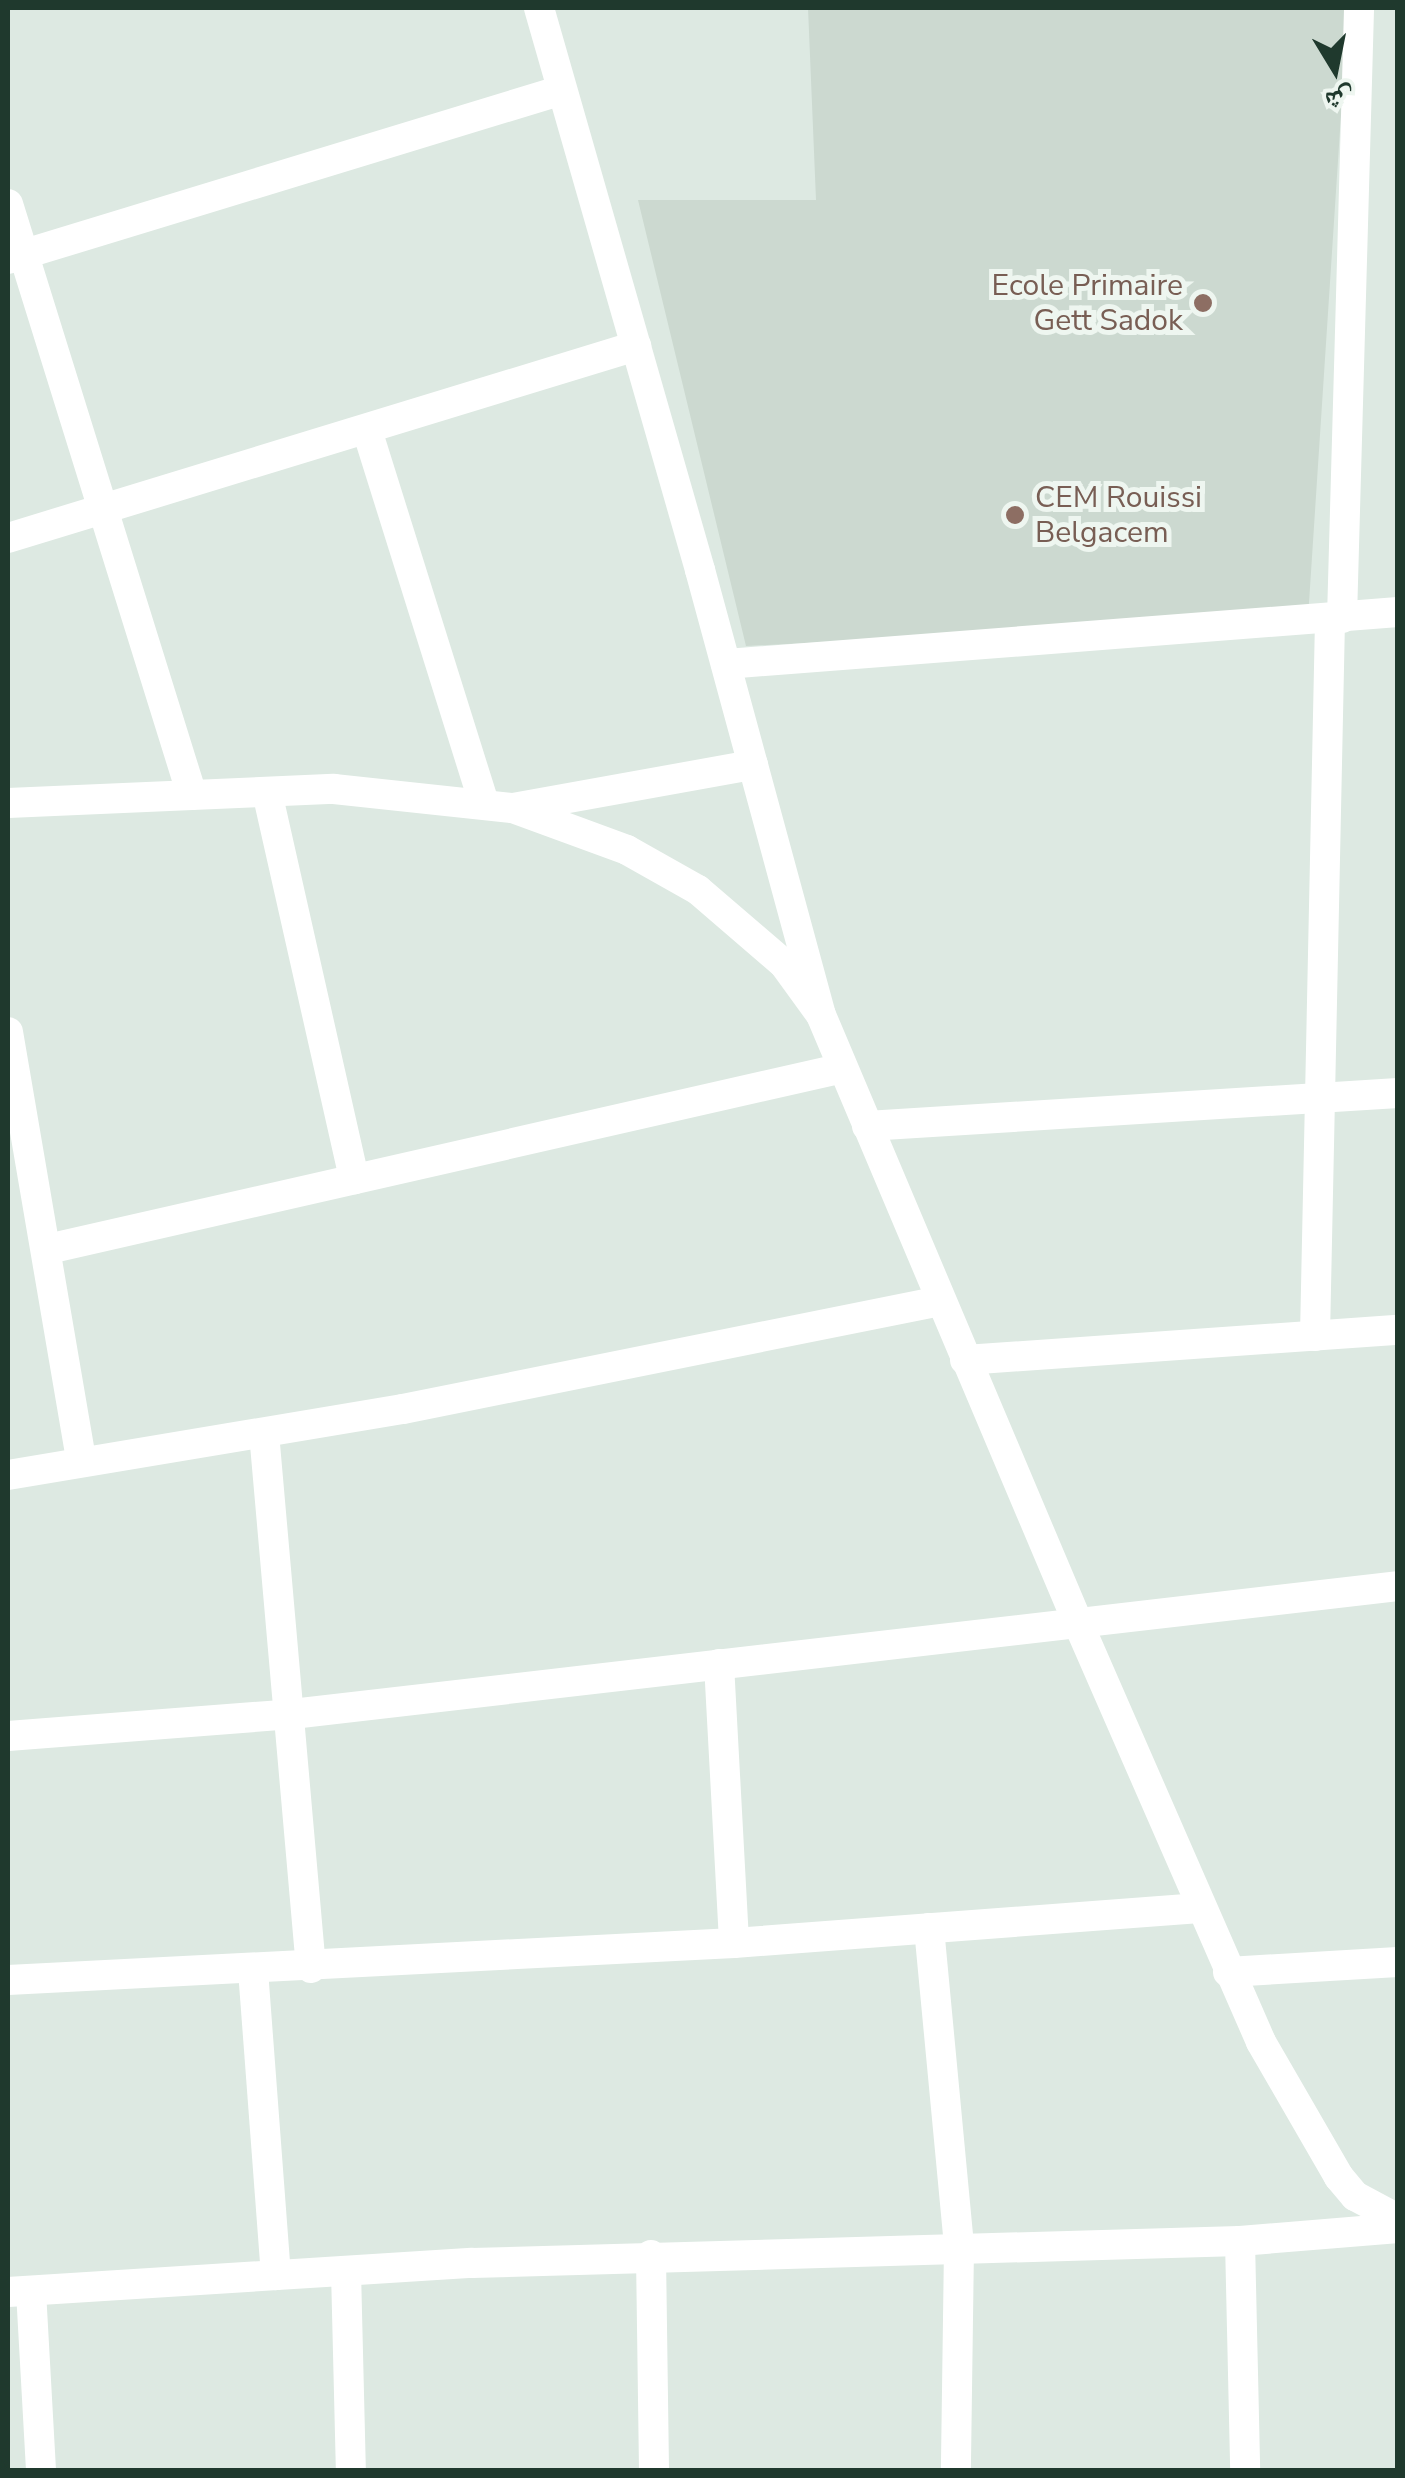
<!DOCTYPE html>
<meta charset="utf-8">
<style>
body{margin:0}
#map{position:relative;width:1405px;height:2478px;overflow:hidden;background:#dde9e2;font-family:"Nunito Sans","Noto Naskh Arabic",sans-serif}
div>[style]{position:absolute}
[style*='--x']{left:calc(var(--x)*1px);top:calc(var(--y)*1px);width:calc(var(--w)*1px);rotate:calc(var(--a)*1deg)}
.built>*{inset:0;background:#ccd9d0}
.minor>*{height:30px;margin:-15px;padding:0 15px;transform-origin:15px;border-radius:15px;background:#fff}
.secondary>*{height:30px;margin:-15px;padding:0 15px;transform-origin:15px;border-radius:15px;background:#fff}
.dots>*{width:28px;height:28px;translate:-50% -50%;box-sizing:border-box;border:5px solid #eef6f0;border-radius:50%}
span{translate:-50% -50%;white-space:nowrap;text-align:center;line-height:1.15;-webkit-text-stroke:10px #eef6f0;paint-order:stroke}
.education-label{font-size:30px;color:#785e54}
.right{translate:-100% -50%;text-align:right}
.left{translate:0 -50%;text-align:left}
.frame{position:absolute;inset:0;border:10px solid #1f392d;pointer-events:none}
.north{position:absolute;left:1285px;top:20px;width:100px;height:100px;-webkit-text-stroke:8px #eef6f0;paint-order:stroke;rotate:170deg;font-size:28px;font-weight:700;line-height:40px;text-align:center;color:#1f392d}
.north::after{content:'';display:block;margin:auto;width:35px;height:45px;background:#1f392d;clip-path:polygon(50% 0,100% 100%,50% 72%,0 100%)}
</style>
<div id="map">
<div class="built">
<i style="clip-path:polygon(808px 8px,1348px 8px,1308px 618px,746px 646px,638px 200px,816px 200px)"></i>
</div>
<div class="minor">
<i style="--x:539;--y:8;--w:585;--a:74.01"></i>
<i style="--x:700;--y:570;--w:458;--a:74.8"></i>
<i style="--x:8;--y:204;--w:619;--a:72.71"></i>
<i style="--x:8;--y:259;--w:579;--a:-16.96"></i>
<i style="--x:367;--y:430;--w:391;--a:72.6"></i>
<i style="--x:8;--y:538;--w:657;--a:-17"></i>
<i style="--x:1342;--y:618;--w:610;--a:-88.4"></i>
<i style="--x:726;--y:664;--w:674;--a:-4.42"></i>
<i style="--x:267;--y:792;--w:397;--a:77.3"></i>
<i style="--x:513;--y:808;--w:244;--a:-10.2"></i>
<i style="--x:8;--y:1032;--w:435;--a:80.3"></i>
<i style="--x:867;--y:1126;--w:532;--a:-3.56"></i>
<i style="--x:48;--y:1249;--w:815;--a:-12.83"></i>
<i style="--x:1315;--y:1336;--w:717;--a:-88.8"></i>
<i style="--x:965;--y:1360;--w:434;--a:-4"></i>
<i style="--x:264;--y:1433;--w:537;--a:84.98"></i>
<i style="--x:8;--y:1475;--w:400;--a:-9.5"></i>
<i style="--x:403;--y:1409;--w:548;--a:-11.37"></i>
<i style="--x:719;--y:1664;--w:279;--a:86.9"></i>
<i style="--x:8;--y:1736;--w:285;--a:-4.4"></i>
<i style="--x:292;--y:1714;--w:1113;--a:-6.6"></i>
<i style="--x:929;--y:1928;--w:320;--a:84.6"></i>
<i style="--x:959;--y:2247;--w:223;--a:90.8"></i>
<i style="--x:253;--y:1970;--w:306;--a:85.7"></i>
<i style="--x:1228;--y:1972;--w:170;--a:-3.4"></i>
<i style="--x:8;--y:1980;--w:727;--a:-2.92"></i>
<i style="--x:734;--y:1943;--w:467;--a:-4.3"></i>
<i style="--x:1240;--y:2241;--w:229;--a:88.7"></i>
<i style="--x:651;--y:2255;--w:215;--a:89.2"></i>
<i style="--x:346;--y:2271;--w:199;--a:88.6"></i>
<i style="--x:31;--y:2291;--w:179;--a:86.8"></i>
<i style="--x:8;--y:2292;--w:465;--a:-3.6"></i>
<i style="--x:472;--y:2263;--w:768;--a:-1.64"></i>
<i style="--x:1240;--y:2241;--w:159;--a:-4.7"></i>
</div>
<div class="secondary">
<i style="--x:8;--y:803;--w:326;--a:-2.5"></i>
<i style="--x:334;--y:789;--w:180;--a:6.1"></i>
<i style="--x:513;--y:808;--w:121;--a:20.2"></i>
<i style="--x:627;--y:850;--w:81;--a:29.4"></i>
<i style="--x:698;--y:890;--w:113;--a:40.7"></i>
<i style="--x:784;--y:964;--w:63;--a:54"></i>
<i style="--x:821;--y:1015;--w:660;--a:67.09"></i>
<i style="--x:1078;--y:1623;--w:457;--a:66.4"></i>
<i style="--x:1261;--y:2042;--w:156;--a:60"></i>
<i style="--x:1339;--y:2177;--w:25;--a:50"></i>
<i style="--x:1355;--y:2196;--w:49;--a:28.1"></i>
</div>
<div class="dots">
<i style="left:1203px;top:303px;background:#8d6e63"></i>
<i style="left:1015px;top:515px;background:#8d6e63"></i>
</div>
<div class="education-label">
<span class="right" style="left:1183px;top:303px">Ecole Primaire<br>Gett Sadok</span>
<span class="left" style="left:1035px;top:515px">CEM Rouissi<br>Belgacem</span>
</div>
<div class="frame"></div>
<div class="north">ش</div>
</div>
